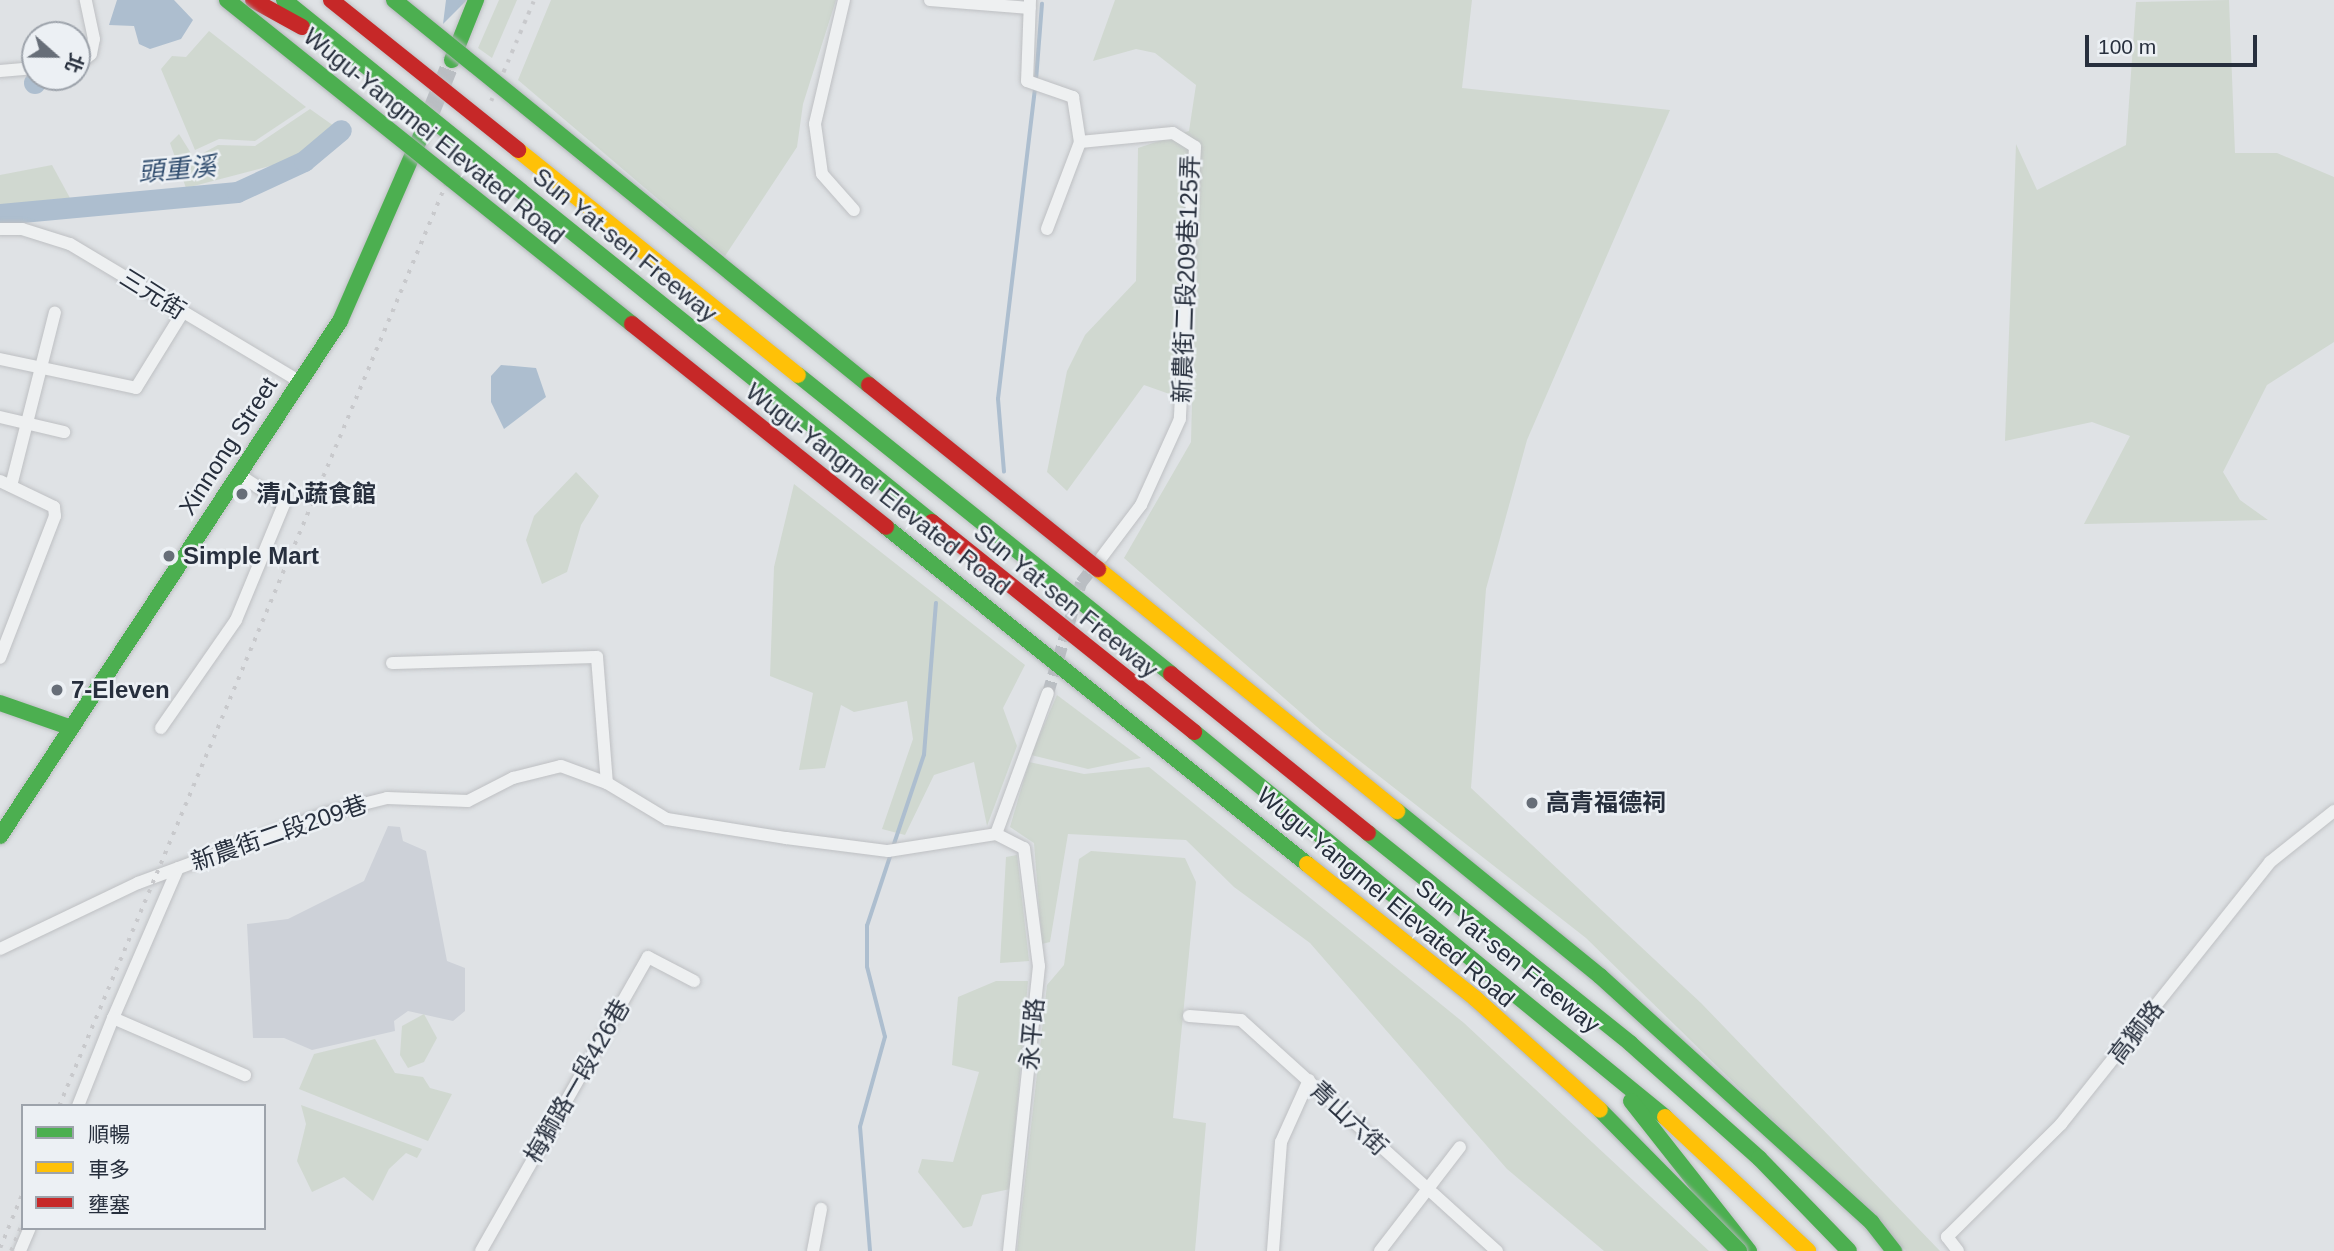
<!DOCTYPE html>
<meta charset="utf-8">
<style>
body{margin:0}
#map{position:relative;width:2334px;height:1251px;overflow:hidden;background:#dfe2e5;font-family:Helvetica,"Noto Sans TC",sans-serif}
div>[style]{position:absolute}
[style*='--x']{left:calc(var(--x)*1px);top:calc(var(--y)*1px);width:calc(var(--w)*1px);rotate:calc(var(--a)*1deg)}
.built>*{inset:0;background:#cdd1d8}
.green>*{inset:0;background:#d0d8d0}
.water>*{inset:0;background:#adbecf}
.round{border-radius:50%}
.stream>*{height:3.5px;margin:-1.75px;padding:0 1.75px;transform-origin:1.75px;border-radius:1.75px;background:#adbecf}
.river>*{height:21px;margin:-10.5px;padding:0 10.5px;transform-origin:10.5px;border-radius:10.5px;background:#adbecf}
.street-tunnel>*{height:12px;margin-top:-6px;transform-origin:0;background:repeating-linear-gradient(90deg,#babec3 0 12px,transparent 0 18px)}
.secondary-tunnel>*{height:18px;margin-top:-9px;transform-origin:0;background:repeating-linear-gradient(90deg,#babec3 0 18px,transparent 0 27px)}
.roads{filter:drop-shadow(0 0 2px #bec0c3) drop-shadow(0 0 2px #bec0c3)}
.street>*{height:12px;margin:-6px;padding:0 6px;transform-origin:6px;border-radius:6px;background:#eef0f1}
.fast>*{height:16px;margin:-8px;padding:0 8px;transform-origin:8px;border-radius:8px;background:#4caf50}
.slow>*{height:16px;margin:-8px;padding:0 8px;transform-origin:8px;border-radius:8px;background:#ffc107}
.jam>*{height:16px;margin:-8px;padding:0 8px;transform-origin:8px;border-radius:8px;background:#c62828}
.rail>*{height:3.5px;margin-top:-1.75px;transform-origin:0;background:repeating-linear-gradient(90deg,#c8c9cc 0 3.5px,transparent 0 10.5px)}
.bridges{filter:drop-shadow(0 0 2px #b2b5b9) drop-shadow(0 0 2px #b2b5b9)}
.fast-bridge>*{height:16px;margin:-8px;padding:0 8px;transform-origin:8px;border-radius:8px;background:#4caf50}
.slow-bridge>*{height:16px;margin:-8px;padding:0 8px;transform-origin:8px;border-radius:8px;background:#ffc107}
.jam-bridge>*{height:16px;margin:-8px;padding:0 8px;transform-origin:8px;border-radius:8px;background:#c62828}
.dots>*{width:19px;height:19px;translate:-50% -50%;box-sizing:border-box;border:4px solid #ecf0f4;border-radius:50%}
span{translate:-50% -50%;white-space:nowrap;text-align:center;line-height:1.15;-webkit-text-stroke:5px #ecf0f4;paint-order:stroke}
.street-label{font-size:24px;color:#272f3d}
.poi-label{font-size:24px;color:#272f3d;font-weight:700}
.left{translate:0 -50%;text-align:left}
.water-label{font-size:26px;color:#324e6f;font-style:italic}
.legend{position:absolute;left:21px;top:1104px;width:245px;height:126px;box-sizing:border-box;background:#ecf0f4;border:2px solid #9da3ab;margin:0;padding:9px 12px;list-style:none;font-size:21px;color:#272f3d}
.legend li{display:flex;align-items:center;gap:14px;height:35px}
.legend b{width:35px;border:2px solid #9da3ab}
.north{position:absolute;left:21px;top:21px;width:70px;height:70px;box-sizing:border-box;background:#ecf0f4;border:2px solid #9da3ab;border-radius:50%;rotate:111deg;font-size:19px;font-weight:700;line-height:28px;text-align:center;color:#272f3d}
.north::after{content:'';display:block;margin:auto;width:24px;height:32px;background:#676e78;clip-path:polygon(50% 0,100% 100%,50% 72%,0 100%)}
.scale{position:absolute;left:2085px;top:35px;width:172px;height:32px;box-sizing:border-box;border:4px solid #272f3d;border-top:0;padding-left:9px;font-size:21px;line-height:24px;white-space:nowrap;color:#272f3d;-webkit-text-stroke:5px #ecf0f4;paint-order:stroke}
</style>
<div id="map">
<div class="built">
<i style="clip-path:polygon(388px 826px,400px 827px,403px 841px,426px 851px,447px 961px,465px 968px,465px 1011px,453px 1021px,408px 1011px,394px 1021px,395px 1031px,312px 1050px,284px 1038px,253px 1038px,247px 924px,288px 919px,364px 881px)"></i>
</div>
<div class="green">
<i style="clip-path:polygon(499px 0,517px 0,492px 58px,478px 48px)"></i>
<i style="clip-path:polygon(551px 0,836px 0,803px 104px,797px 147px,725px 256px,518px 80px)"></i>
<i style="clip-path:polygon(1115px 0,1472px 0,1462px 88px,1670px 110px,1527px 440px,1486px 589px,1471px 788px,1701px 1003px,1940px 1251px,1906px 1251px,1586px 938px,1324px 733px,1124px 558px,1191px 442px,1192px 402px,1144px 385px,1067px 491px,1047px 472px,1067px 371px,1085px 335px,1136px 281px,1138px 148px,1189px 131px,1196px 85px,1155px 53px,1136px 49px,1093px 61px)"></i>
<i style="clip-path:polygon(2229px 0,2235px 153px,2277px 153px,2334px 177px,2334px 342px,2267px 385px,2223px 472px,2240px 500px,2268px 520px,2084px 524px,2130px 436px,2092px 422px,2005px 441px,2016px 144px,2037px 190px,2126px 145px,2136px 2px)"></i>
<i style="clip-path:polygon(209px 31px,306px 107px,255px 141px,219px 139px,195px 150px,161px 69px,172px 56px,186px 57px)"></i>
<i style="clip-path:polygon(310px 109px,334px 126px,289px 161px,186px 188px,170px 143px,179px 134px,194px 158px,218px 145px,255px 146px)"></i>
<i style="clip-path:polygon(52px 165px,70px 198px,0 205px,0 175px)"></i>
<i style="clip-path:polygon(576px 472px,599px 496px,581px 525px,567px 572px,542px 584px,526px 540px,534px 516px)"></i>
<i style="clip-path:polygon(794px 484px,1025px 665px,1003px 708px,1017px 746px,987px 826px,974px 762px,934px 775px,905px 835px,882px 829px,913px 739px,907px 701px,854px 712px,841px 705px,825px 768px,799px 770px,813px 693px,770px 676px,774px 567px)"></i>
<i style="clip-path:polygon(1057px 695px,1141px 758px,1088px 769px,1031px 755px)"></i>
<i style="clip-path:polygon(1029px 762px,1084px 774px,1149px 767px,1464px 1023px,1709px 1251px,1604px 1251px,1507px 1169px,1310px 943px,1234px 887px,1186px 840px,1068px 834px,1050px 942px,1042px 944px,1034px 843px,1010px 827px)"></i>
<i style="clip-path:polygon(1091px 851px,1185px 858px,1196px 882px,1173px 1118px,1206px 1123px,1195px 1251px,1017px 1251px,1047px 985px,1064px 965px,1079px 859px)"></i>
<i style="clip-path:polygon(1017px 855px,1029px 961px,1000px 963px,1006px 857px)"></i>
<i style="clip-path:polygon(996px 981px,1028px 981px,1010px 1189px,982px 1195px,972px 1226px,963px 1228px,918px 1172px,922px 1159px,953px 1162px,979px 1072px,952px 1065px,958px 997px)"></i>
<i style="clip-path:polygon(424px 1014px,437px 1038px,424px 1062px,408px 1068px,400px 1055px,402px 1026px)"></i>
<i style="clip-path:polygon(375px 1039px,395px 1073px,423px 1077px,430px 1088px,452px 1094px,428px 1141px,299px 1089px,314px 1054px)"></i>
<i style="clip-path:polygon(301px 1105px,422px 1149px,417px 1158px,406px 1153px,389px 1169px,373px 1201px,344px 1177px,312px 1192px,297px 1161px,306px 1124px)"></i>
</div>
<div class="water">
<i style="clip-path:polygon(117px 0,174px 0,193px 20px,181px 39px,150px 49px,139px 44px,134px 26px,109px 25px)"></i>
<i style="clip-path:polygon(446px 0,467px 0,443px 24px)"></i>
<i class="round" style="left:24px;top:72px;width:22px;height:22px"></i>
<i style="clip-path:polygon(501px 365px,536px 368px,546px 397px,504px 429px,491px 402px,491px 376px)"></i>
</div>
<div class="stream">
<i style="--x:1036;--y:80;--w:76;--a:-85.5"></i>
<i style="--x:1004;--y:472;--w:73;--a:-94.7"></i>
<i style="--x:998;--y:399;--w:313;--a:-83.2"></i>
<i style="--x:893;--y:847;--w:97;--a:-71.4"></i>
<i style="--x:924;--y:755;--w:152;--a:-85.5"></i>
<i style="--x:870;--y:1251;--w:124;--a:-94.6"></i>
<i style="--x:860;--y:1127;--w:93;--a:-74.5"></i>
<i style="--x:885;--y:1037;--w:72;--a:-104.4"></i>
<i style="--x:867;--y:967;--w:41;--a:-90"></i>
<i style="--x:867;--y:926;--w:76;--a:-71.6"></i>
</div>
<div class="river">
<i style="--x:0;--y:214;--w:238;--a:-5.3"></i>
<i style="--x:237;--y:192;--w:74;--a:-24.8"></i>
<i style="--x:304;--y:161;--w:48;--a:-40"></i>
</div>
<div class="street-tunnel">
<i style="--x:1048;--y:693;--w:115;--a:-73.3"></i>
<i style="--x:1081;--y:583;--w:24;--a:-52"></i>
</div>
<div class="secondary-tunnel">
<i style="--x:421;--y:136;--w:82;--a:-67.8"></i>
</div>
<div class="roads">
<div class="street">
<i style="--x:844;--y:0;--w:127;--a:103.2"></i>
<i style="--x:815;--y:124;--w:50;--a:82"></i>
<i style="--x:822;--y:174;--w:48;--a:48.4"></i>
<i style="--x:930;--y:0;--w:100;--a:4.6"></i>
<i style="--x:1030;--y:0;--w:81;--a:92.1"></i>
<i style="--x:1027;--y:81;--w:49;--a:19.2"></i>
<i style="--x:1073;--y:97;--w:46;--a:81.2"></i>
<i style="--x:77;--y:66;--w:18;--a:-41"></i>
<i style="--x:91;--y:54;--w:15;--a:-79"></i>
<i style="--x:94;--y:39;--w:40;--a:-102"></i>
<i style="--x:0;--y:71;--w:35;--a:-5"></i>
<i style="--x:0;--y:229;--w:22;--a:0"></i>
<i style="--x:22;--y:229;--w:50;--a:17.4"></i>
<i style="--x:70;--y:244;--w:267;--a:30.9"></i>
<i style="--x:1047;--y:229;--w:93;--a:-69.2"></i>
<i style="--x:1080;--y:142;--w:93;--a:-5.5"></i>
<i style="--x:1173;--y:133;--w:26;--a:32"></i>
<i style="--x:1195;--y:147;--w:272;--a:93.2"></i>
<i style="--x:1180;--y:419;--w:94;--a:114.4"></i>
<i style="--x:1141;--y:505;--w:66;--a:127"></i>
<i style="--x:0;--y:359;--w:139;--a:12"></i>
<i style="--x:136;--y:388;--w:89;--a:-58.3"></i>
<i style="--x:0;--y:417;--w:66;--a:13.2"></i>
<i style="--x:0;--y:481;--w:60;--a:25.7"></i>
<i style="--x:54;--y:507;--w:9;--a:84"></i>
<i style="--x:55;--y:516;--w:152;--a:111.2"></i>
<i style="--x:11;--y:486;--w:179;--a:-75.8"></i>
<i style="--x:392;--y:663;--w:205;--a:-1.7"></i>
<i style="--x:597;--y:657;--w:126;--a:85.5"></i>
<i style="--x:161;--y:728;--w:131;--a:-55.2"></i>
<i style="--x:236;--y:620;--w:126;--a:-67.5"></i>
<i style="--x:284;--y:504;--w:55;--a:-146.9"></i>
<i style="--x:996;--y:834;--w:31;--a:27"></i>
<i style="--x:1024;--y:848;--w:119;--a:82.8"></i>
<i style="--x:1039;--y:966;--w:287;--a:96"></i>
<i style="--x:996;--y:834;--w:150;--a:-69.8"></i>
<i style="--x:178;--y:868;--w:163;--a:113.4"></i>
<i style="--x:113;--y:1018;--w:144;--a:23.4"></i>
<i style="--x:0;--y:949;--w:153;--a:-25.6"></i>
<i style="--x:138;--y:883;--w:202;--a:-20.3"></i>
<i style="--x:327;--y:813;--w:62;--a:-14"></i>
<i style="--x:387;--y:798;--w:81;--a:2.1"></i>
<i style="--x:468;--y:801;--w:51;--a:-27.1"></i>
<i style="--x:513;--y:778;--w:49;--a:-14"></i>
<i style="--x:561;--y:766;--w:49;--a:20.3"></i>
<i style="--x:607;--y:783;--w:70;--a:31"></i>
<i style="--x:667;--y:819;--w:121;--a:9.1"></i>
<i style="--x:786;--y:838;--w:103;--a:7.3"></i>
<i style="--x:888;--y:851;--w:109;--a:-8.9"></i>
<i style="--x:1189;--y:1016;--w:52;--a:4.4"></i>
<i style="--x:1241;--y:1020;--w:345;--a:42.1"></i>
<i style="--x:78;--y:1106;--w:95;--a:-68.3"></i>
<i style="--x:20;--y:1251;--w:25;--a:-67"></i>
<i style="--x:481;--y:1251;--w:338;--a:-60.4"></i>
<i style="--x:648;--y:957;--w:52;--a:27.6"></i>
<i style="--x:813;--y:1251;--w:43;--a:-79.2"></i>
<i style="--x:1273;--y:1251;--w:109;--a:-85.8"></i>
<i style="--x:1281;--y:1142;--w:68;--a:-65.7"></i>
<i style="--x:1380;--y:1251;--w:131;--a:-52.4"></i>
<i style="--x:1958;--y:1251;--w:18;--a:-128"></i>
<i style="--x:1947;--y:1237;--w:161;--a:-44.7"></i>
<i style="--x:2061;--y:1124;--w:335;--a:-51.4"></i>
<i style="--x:2270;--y:862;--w:82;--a:-38.6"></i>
</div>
<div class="fast">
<i style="--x:284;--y:0;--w:832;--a:38.85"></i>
<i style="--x:452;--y:60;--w:65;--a:-68.2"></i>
<i style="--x:798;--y:375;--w:478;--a:38.7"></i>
<i style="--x:0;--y:703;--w:73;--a:19.2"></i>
<i style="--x:1194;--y:732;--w:608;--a:39.26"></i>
<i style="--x:1368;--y:833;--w:337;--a:38.7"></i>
<i style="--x:1631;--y:1044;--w:171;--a:41.7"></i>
<i style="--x:1759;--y:1158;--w:129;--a:45.9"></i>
<i style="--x:0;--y:836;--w:617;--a:-56.57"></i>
<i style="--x:340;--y:321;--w:202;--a:-66.4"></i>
<i style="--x:1631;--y:1101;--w:191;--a:51.8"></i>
</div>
<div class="slow">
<i style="--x:518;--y:150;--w:359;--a:38.8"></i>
<i style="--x:1665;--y:1117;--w:196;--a:43.1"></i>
</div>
<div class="jam">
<i style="--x:253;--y:0;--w:56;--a:28.9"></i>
<i style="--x:331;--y:0;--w:240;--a:38.7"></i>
<i style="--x:932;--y:522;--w:336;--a:38.7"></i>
<i style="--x:1171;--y:674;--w:253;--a:38.9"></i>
</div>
</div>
<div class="rail">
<i style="--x:491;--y:101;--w:110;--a:-66.9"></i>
<i style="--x:59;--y:1106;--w:1018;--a:-67.24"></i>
<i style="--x:0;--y:1248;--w:61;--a:-67.7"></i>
<i style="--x:11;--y:1251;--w:32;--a:-68"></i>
</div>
<div class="bridges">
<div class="fast-bridge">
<i style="--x:227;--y:0;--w:519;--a:38.66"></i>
<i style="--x:394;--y:0;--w:611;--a:39.03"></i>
<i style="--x:886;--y:527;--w:539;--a:38.68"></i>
<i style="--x:1397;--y:811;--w:262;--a:39.1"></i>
<i style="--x:1600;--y:976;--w:367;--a:42.2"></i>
<i style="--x:1872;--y:1223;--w:36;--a:52"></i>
<i style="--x:1600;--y:1110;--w:198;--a:45.4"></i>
</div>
<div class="slow-bridge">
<i style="--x:1098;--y:569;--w:385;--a:39"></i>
<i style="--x:1307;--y:864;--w:216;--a:38.6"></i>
<i style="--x:1476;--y:999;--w:166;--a:41.8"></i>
</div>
<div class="jam-bridge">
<i style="--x:632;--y:324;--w:325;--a:38.6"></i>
<i style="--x:869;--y:385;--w:294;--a:38.8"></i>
</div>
</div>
<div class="dots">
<i style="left:242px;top:494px;background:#676e78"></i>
<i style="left:169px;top:556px;background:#676e78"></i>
<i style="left:57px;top:690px;background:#676e78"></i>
<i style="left:1532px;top:803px;background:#676e78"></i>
</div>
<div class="street-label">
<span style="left:434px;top:136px;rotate:39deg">Wugu-Yangmei Elevated Road</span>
<span style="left:625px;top:245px;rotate:39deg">Sun Yat-sen Freeway</span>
<span style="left:1186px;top:279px;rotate:-88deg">新農街二段209巷125弄</span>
<span style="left:153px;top:294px;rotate:32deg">三元街</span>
<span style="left:228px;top:446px;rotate:-57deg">Xinnong Street</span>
<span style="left:878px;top:489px;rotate:38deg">Wugu-Yangmei Elevated Road</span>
<span style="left:1066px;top:601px;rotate:39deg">Sun Yat-sen Freeway</span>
<span style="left:279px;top:833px;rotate:-19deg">新農街二段209巷</span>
<span style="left:1386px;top:897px;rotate:40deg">Wugu-Yangmei Elevated Road</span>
<span style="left:1508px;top:956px;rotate:39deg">Sun Yat-sen Freeway</span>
<span style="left:2136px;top:1032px;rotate:-52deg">高獅路</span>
<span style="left:1032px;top:1034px;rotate:-85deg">永平路</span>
<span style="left:577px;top:1081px;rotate:-60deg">梅獅路一段426巷</span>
<span style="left:1349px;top:1118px;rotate:43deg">青山六街</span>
</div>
<div class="poi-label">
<span class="left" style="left:256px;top:494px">清心蔬食館</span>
<span class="left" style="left:183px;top:556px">Simple Mart</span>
<span class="left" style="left:71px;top:690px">7-Eleven</span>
<span class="left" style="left:1546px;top:803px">高青福德祠</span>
</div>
<div class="water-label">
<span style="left:177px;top:170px;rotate:-5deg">頭重溪</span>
</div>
<ul class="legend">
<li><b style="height:9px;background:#4caf50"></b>順暢</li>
<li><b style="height:9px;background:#ffc107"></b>車多</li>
<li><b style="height:9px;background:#c62828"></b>壅塞</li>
</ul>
<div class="north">北</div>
<div class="scale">100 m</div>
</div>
